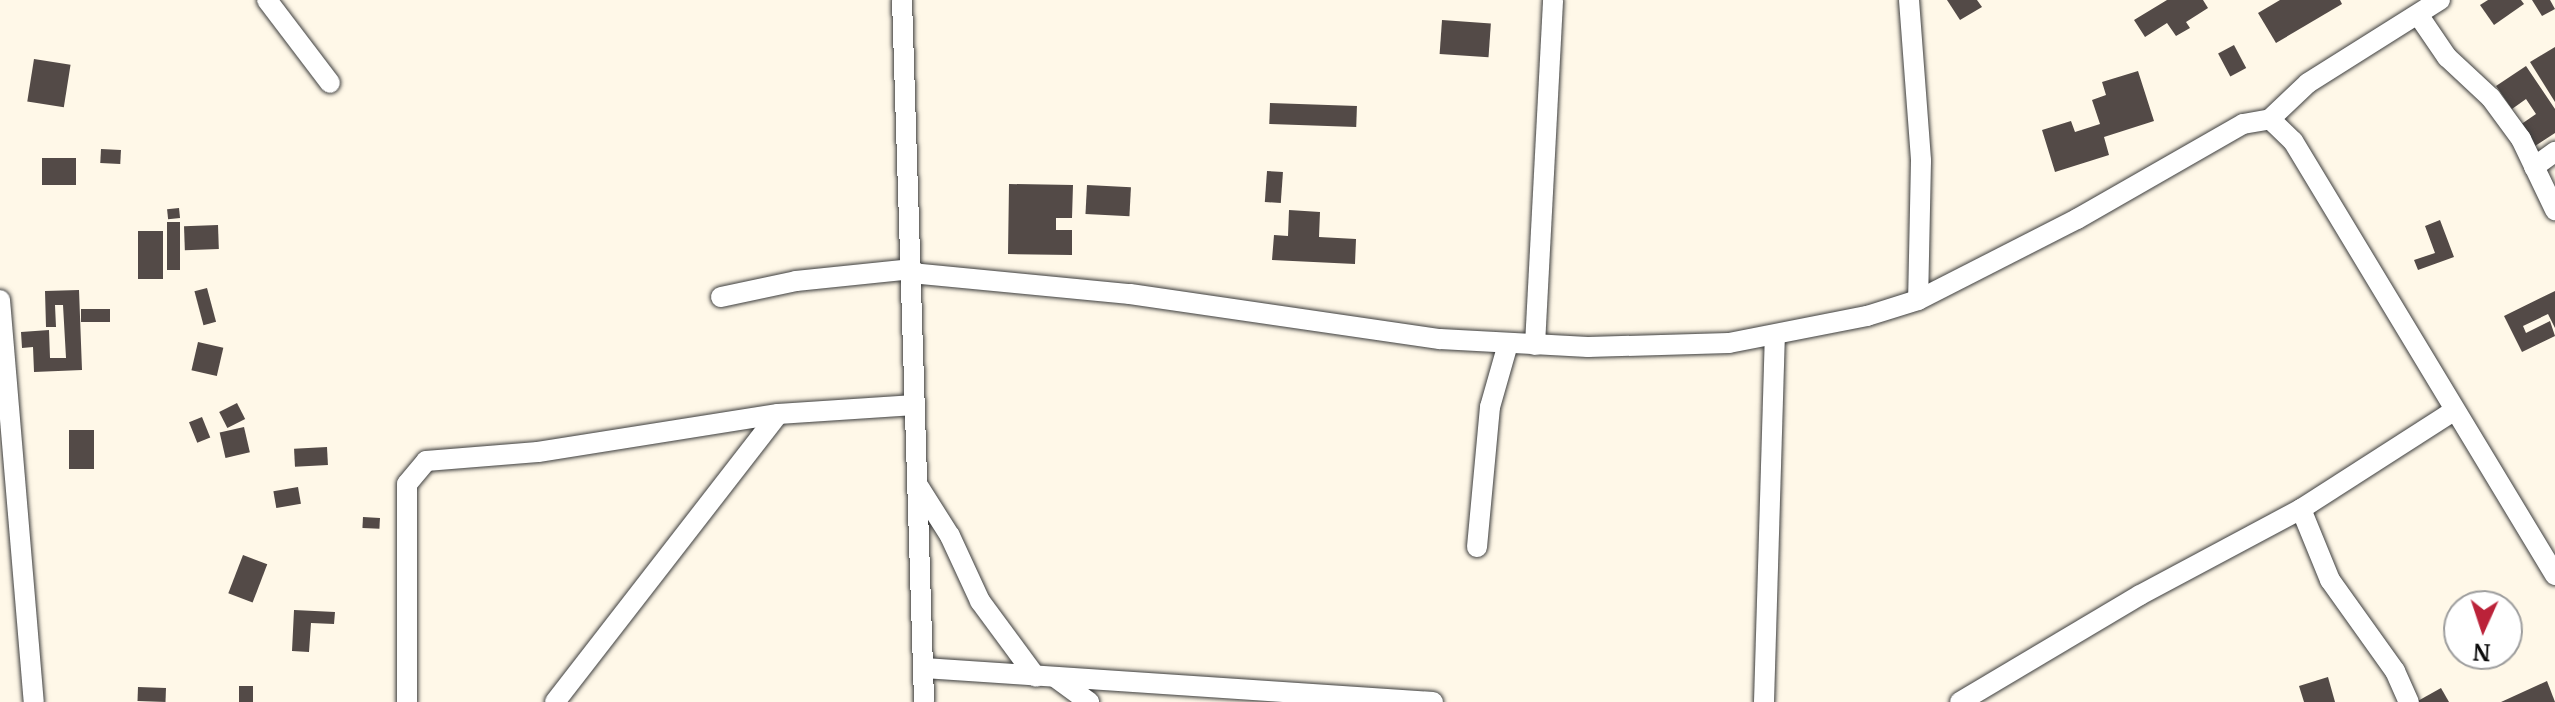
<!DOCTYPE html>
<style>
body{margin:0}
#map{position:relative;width:2555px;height:702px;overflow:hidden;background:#fff8e8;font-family:Merriweather,serif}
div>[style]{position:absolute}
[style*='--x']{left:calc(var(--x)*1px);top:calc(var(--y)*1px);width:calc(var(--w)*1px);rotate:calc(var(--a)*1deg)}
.building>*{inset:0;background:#534a47;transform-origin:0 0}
.roads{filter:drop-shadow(0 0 2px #3d3d3d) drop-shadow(0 0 2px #3d3d3d)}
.minor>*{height:20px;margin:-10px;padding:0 10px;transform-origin:10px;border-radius:10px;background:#fff}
span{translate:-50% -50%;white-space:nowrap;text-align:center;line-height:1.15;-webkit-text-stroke:8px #fff;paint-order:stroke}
.north{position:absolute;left:2443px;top:590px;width:80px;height:80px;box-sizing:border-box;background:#fff;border:2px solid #9d9d9d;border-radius:50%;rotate:183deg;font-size:22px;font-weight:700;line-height:32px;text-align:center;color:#0a0a0a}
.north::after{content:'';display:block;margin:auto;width:28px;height:36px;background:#bb2239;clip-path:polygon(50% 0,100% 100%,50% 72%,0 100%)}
</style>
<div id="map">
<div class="building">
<i style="clip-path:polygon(1947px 0,1977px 0,1982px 7px,1960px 20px)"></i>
<i style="clip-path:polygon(2167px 0,2203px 0,2208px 8px,2186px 22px,2190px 28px,2176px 36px,2167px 23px,2145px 37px,2134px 20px)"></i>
<i style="clip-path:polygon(2280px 0,2340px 0,2342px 4px,2276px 43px,2258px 13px)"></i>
<i style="clip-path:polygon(2488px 0,2521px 0,2524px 4px,2494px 25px,2480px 5px)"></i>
<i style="clip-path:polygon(2532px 0,2550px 0,2555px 9px,2542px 16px)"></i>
<i style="left:1442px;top:20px;width:49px;height:34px;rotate:4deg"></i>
<i style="left:2234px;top:45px;width:26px;height:18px;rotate:62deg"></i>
<i style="clip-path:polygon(2555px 47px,2555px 102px,2530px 62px)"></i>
<i style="left:34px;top:59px;width:37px;height:43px;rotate:9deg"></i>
<i style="clip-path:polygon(2526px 66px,2555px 109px,2555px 133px,2535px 146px,2520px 125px,2536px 114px,2526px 99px,2512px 109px,2496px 86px)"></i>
<i style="clip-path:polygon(2138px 71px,2154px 121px,2104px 137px,2109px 155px,2055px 172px,2042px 130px,2071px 121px,2075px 132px,2100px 124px,2092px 100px,2106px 95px,2102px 82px)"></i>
<i style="left:1270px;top:103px;width:87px;height:21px;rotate:2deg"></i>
<i style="left:101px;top:149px;width:20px;height:14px;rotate:3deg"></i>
<i style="left:42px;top:158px;width:34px;height:27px"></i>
<i style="left:1267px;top:171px;width:16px;height:31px;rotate:4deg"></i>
<i style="clip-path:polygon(1009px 184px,1073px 185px,1072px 218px,1056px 218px,1056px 230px,1072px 230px,1072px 255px,1008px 254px)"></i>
<i style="left:1087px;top:185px;width:44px;height:29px;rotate:3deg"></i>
<i style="left:179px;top:208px;width:10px;height:12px;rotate:84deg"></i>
<i style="clip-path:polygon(1289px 210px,1320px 212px,1319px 237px,1356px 239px,1355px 264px,1272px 260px,1274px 235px,1288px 236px)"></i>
<i style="clip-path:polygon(2440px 220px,2454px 257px,2418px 270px,2414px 260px,2435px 253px,2425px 226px)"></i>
<i style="left:167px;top:222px;width:13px;height:48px"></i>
<i style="left:218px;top:225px;width:24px;height:34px;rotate:88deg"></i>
<i style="left:138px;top:231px;width:25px;height:48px"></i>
<i style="left:207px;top:288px;width:35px;height:13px;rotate:75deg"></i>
<i style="clip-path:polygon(79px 290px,82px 370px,34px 372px,33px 347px,22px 348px,21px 332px,49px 330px,50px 358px,66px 358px,63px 305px,55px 305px,56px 327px,46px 327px,45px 291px)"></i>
<i style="clip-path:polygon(2555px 291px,2555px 328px,2548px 314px,2523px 326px,2526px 333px,2550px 321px,2555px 336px,2522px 352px,2504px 316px)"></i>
<i style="left:81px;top:309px;width:29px;height:13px"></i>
<i style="left:198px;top:342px;width:26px;height:29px;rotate:13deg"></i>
<i style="left:237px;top:403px;width:18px;height:20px;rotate:63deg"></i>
<i style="left:202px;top:417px;width:22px;height:14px;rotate:68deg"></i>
<i style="left:244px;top:427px;width:26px;height:25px;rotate:77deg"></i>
<i style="left:69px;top:430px;width:25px;height:39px"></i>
<i style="left:327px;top:447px;width:18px;height:33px;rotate:87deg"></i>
<i style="left:298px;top:487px;width:17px;height:25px;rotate:80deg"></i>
<i style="left:363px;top:517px;width:17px;height:11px;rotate:3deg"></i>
<i style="left:243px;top:555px;width:26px;height:41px;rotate:21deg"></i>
<i style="clip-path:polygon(294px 610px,335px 612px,334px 624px,311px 623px,309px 652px,292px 651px)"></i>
<i style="clip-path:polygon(2328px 677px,2335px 702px,2304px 702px,2299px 686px)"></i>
<i style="clip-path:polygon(2547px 681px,2555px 702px,2501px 702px)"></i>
<i style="left:239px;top:686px;width:14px;height:16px"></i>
<i style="left:138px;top:687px;width:28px;height:14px;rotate:2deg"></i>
<i style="clip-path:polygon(2441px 688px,2449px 702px,2416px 702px)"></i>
</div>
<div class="roads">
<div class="minor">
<i style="--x:267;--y:0;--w:104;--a:52.8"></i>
<i style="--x:902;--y:0;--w:702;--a:88.2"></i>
<i style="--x:1909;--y:0;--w:161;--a:85.7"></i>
<i style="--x:1921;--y:161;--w:139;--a:91.2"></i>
<i style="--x:2419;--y:16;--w:50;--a:55.7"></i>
<i style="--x:2447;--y:57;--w:60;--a:43"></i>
<i style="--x:2491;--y:98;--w:51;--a:53.8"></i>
<i style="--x:2521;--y:139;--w:79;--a:64.4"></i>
<i style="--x:2270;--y:119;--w:52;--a:-43.5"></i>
<i style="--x:2308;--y:83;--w:156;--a:-32.2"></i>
<i style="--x:2534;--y:167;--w:26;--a:-36"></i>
<i style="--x:911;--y:273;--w:220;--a:5.5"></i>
<i style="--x:1130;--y:294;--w:313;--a:8.3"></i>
<i style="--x:1440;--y:339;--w:148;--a:3.1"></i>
<i style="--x:1588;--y:347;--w:141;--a:-1.6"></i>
<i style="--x:1729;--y:343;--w:141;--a:-11.1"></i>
<i style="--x:1867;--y:316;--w:53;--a:-17.4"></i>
<i style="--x:1918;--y:300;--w:178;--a:-27"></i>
<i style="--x:2077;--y:219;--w:191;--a:-29.8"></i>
<i style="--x:2243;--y:124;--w:27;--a:-10"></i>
<i style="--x:2270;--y:119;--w:32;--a:44"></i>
<i style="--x:2293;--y:141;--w:507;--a:58.88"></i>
<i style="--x:721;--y:297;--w:77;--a:-12"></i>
<i style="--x:796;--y:281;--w:117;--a:-5.9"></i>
<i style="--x:0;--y:300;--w:403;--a:85.2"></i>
<i style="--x:1535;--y:345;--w:345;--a:-87"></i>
<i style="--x:919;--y:487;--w:58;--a:57.7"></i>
<i style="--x:950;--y:536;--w:72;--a:65.2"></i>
<i style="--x:980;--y:601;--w:94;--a:53.6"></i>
<i style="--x:2301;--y:509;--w:77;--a:67.8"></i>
<i style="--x:2330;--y:580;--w:112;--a:54.5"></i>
<i style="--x:2395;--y:671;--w:34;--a:66"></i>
<i style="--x:1477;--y:547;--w:141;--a:-84.7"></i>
<i style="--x:1490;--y:407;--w:66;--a:-74.1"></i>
<i style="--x:924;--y:668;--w:510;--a:3.82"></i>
<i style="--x:1056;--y:678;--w:41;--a:36"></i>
<i style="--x:407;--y:702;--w:218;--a:-90"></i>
<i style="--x:407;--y:484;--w:30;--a:-50"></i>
<i style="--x:426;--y:461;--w:112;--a:-4.6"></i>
<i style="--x:538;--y:452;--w:243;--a:-9"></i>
<i style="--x:778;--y:414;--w:137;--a:-3.8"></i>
<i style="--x:555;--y:702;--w:364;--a:-52.2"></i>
<i style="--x:1764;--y:702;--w:364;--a:-88.3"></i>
<i style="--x:1960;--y:702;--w:209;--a:-30.7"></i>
<i style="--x:2140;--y:595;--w:183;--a:-28.1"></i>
<i style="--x:2301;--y:509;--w:179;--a:-32.7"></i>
</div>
</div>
<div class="north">N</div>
</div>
